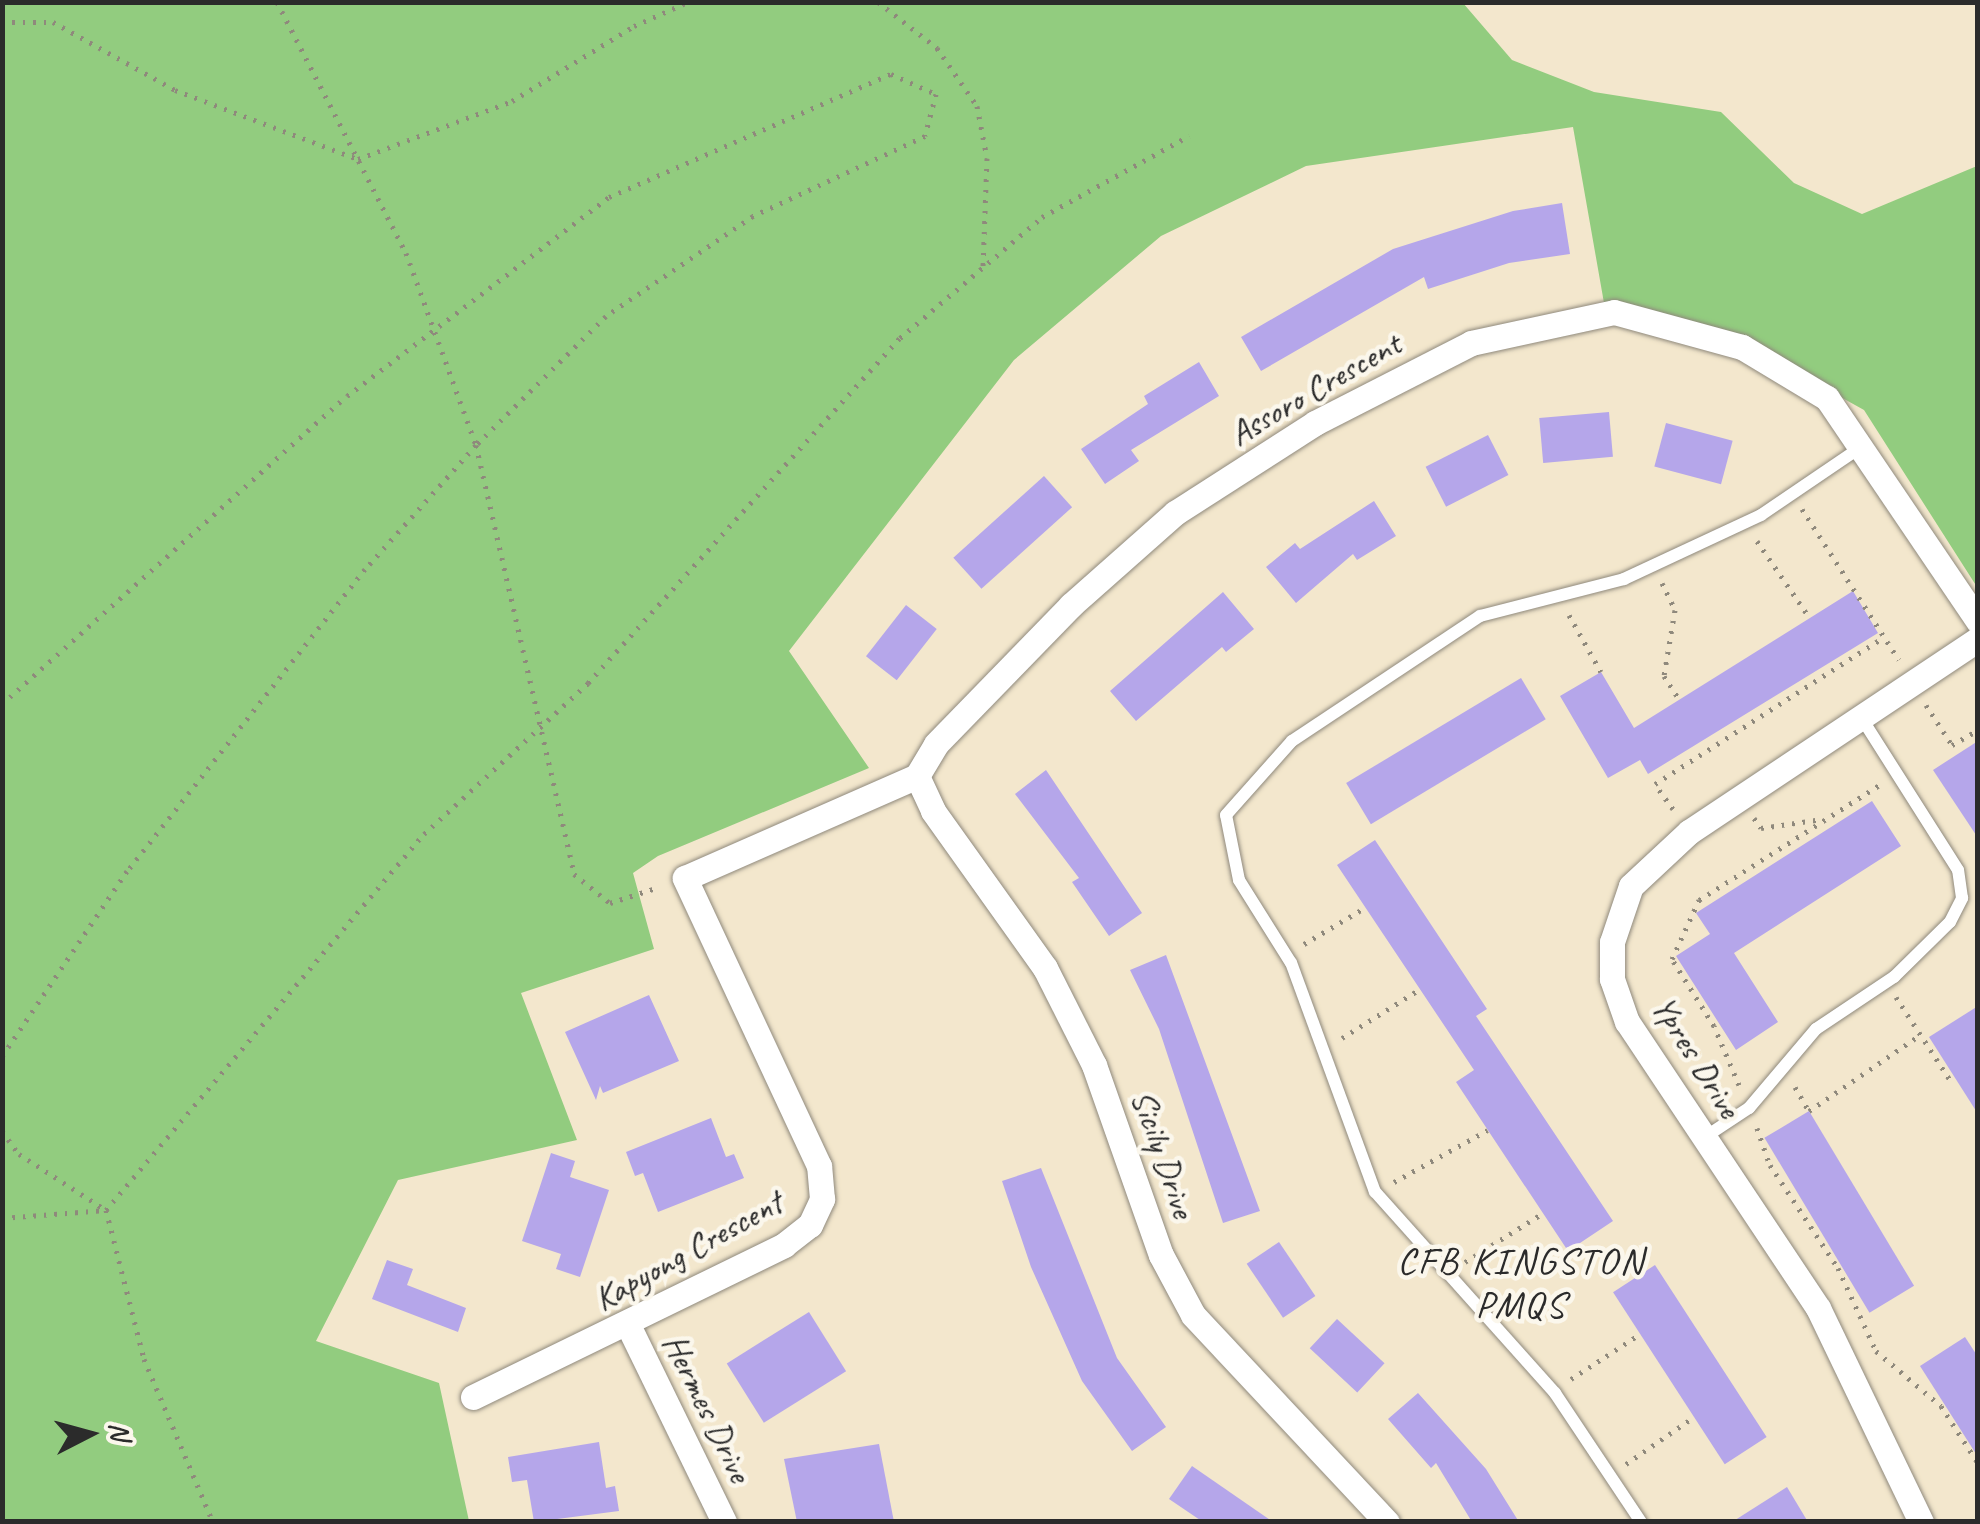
<!DOCTYPE html>
<style>
body{margin:0}
#map{position:relative;width:1980px;height:1524px;overflow:hidden;background:#f3e7cd;font-family:Caveat,sans-serif}
div>[style]{position:absolute}
[style*='--x']{left:calc(var(--x)*1px);top:calc(var(--y)*1px);width:calc(var(--w)*1px);rotate:calc(var(--a)*1deg)}
.green>*{inset:0;background:#92cc7f}
.building>*{inset:0;background:#b5a6ea;transform-origin:0 0}
.path>*{height:5px;margin-top:-2.5px;transform-origin:0;background:repeating-linear-gradient(90deg,#8f897c 0 2.5px,transparent 0 10.5px)}
.roads{filter:drop-shadow(0 0 2px #8f897c) drop-shadow(0 0 2px #8f897c)}
.lane>*{height:12px;margin:-6px;padding:0 6px;transform-origin:6px;border-radius:6px;background:#fff}
.street>*{height:25px;margin:-12.5px;padding:0 12.5px;transform-origin:12.5px;border-radius:12.5px;background:#fff}
span{translate:-50% -50%;white-space:nowrap;text-align:center;line-height:1.15;-webkit-text-stroke:9px #fbf7ec;paint-order:stroke}
.street-label{font-size:35px;color:#2b2b2b}
.neighbourhood-label{font-size:38px;color:#2b2b2b;letter-spacing:2.5px}
.frame{position:absolute;inset:0;border:5px solid #2b2b2b;pointer-events:none}
.north{position:absolute;left:40px;top:1384px;width:100px;height:100px;-webkit-text-stroke:8px #fbf7ec;paint-order:stroke;rotate:84deg;font-size:28px;font-weight:700;line-height:40px;text-align:center;color:#2b2b2b}
.north::after{content:'';display:block;margin:auto;width:35px;height:45px;background:#2b2b2b;clip-path:polygon(50% 0,100% 100%,50% 72%,0 100%)}
</style>
<div id="map">
<div class="green">
<i style="clip-path:polygon(3px 3px,1463px 3px,1512px 60px,1594px 92px,1721px 112px,1794px 183px,1862px 214px,1977px 166px,1977px 587px,1864px 410px,1774px 360px,1607px 320px,1573px 127px,1306px 166px,1161px 236px,1014px 360px,789px 651px,869px 768px,658px 856px,633px 873px,654px 949px,521px 993px,577px 1140px,398px 1180px,316px 1341px,439px 1383px,469px 1521px,3px 1522px)"></i>
</div>
<div class="building">
<i style="clip-path:polygon(1562px 203px,1570px 254px,1509px 263px,1428px 289px,1424px 277px,1261px 371px,1241px 337px,1393px 249px,1513px 211px)"></i>
<i style="clip-path:polygon(1199px 362px,1219px 396px,1131px 450px,1139px 461px,1105px 484px,1081px 449px,1148px 404px,1144px 396px)"></i>
<i style="left:1609px;top:412px;width:45px;height:70px;rotate:85deg"></i>
<i style="left:1666px;top:423px;width:69px;height:45px;rotate:15deg"></i>
<i style="left:1488px;top:435px;width:45px;height:70px;rotate:63deg"></i>
<i style="left:1044px;top:476px;width:42px;height:122px;rotate:48deg"></i>
<i style="clip-path:polygon(1374px 501px,1396px 536px,1357px 560px,1353px 554px,1296px 603px,1266px 567px,1295px 543px,1300px 549px)"></i>
<i style="clip-path:polygon(1853px 591px,1878px 633px,1648px 774px,1640px 760px,1608px 778px,1560px 696px,1601px 672px,1634px 728px)"></i>
<i style="clip-path:polygon(1223px 592px,1254px 629px,1226px 652px,1222px 647px,1136px 721px,1110px 691px)"></i>
<i style="left:906px;top:605px;width:39px;height:65px;rotate:38deg"></i>
<i style="left:1521px;top:678px;width:48px;height:204px;rotate:59deg"></i>
<i style="clip-path:polygon(1978px 741px,1978px 838px,1933px 770px)"></i>
<i style="clip-path:polygon(1046px 770px,1142px 913px,1109px 936px,1072px 882px,1079px 878px,1015px 794px)"></i>
<i style="clip-path:polygon(1872px 801px,1901px 846px,1734px 953px,1778px 1022px,1736px 1050px,1676px 956px,1710px 934px,1696px 913px)"></i>
<i style="clip-path:polygon(1375px 840px,1487px 1009px,1476px 1016px,1613px 1221px,1568px 1251px,1456px 1082px,1474px 1070px,1337px 865px)"></i>
<i style="clip-path:polygon(1166px 955px,1260px 1211px,1223px 1223px,1159px 1029px,1130px 970px)"></i>
<i style="clip-path:polygon(649px 995px,679px 1061px,603px 1093px,600px 1086px,596px 1100px,565px 1032px)"></i>
<i style="clip-path:polygon(1978px 1006px,1978px 1114px,1929px 1037px)"></i>
<i style="left:1809px;top:1111px;width:204px;height:52px;rotate:59deg"></i>
<i style="clip-path:polygon(711px 1118px,726px 1157px,734px 1154px,744px 1178px,658px 1212px,643px 1173px,635px 1176px,626px 1152px)"></i>
<i style="clip-path:polygon(551px 1153px,575px 1161px,570px 1177px,609px 1190px,580px 1277px,556px 1269px,561px 1254px,522px 1241px)"></i>
<i style="clip-path:polygon(1041px 1168px,1117px 1358px,1166px 1427px,1132px 1451px,1082px 1381px,1031px 1267px,1002px 1181px)"></i>
<i style="left:1279px;top:1242px;width:65px;height:39px;rotate:56deg"></i>
<i style="clip-path:polygon(387px 1260px,413px 1269px,407px 1285px,466px 1308px,458px 1332px,372px 1299px)"></i>
<i style="left:1655px;top:1265px;width:205px;height:50px;rotate:57deg"></i>
<i style="left:809px;top:1312px;width:70px;height:97px;rotate:58deg"></i>
<i style="left:1337px;top:1319px;width:65px;height:40px;rotate:43deg"></i>
<i style="clip-path:polygon(1965px 1337px,1978px 1357px,1978px 1457px,1920px 1366px)"></i>
<i style="clip-path:polygon(1418px 1393px,1486px 1469px,1519px 1522px,1472px 1522px,1436px 1463px,1431px 1468px,1388px 1419px)"></i>
<i style="clip-path:polygon(599px 1442px,606px 1488px,615px 1486px,619px 1511px,534px 1522px,527px 1480px,512px 1482px,508px 1457px)"></i>
<i style="clip-path:polygon(879px 1444px,894px 1522px,797px 1522px,784px 1459px)"></i>
<i style="clip-path:polygon(1192px 1466px,1273px 1522px,1203px 1522px,1169px 1499px)"></i>
<i style="clip-path:polygon(1787px 1487px,1808px 1522px,1732px 1522px)"></i>
</div>
<div class="path">
<i style="--x:277;--y:2;--w:282;--a:62.8"></i>
<i style="--x:406;--y:253;--w:204;--a:70"></i>
<i style="--x:476;--y:445;--w:440;--a:77.1"></i>
<i style="--x:574;--y:874;--w:46;--a:38.9"></i>
<i style="--x:610;--y:903;--w:52;--a:-18.1"></i>
<i style="--x:878;--y:2;--w:75;--a:37.9"></i>
<i style="--x:937;--y:48;--w:70;--a:55.4"></i>
<i style="--x:977;--y:106;--w:53;--a:79.1"></i>
<i style="--x:987;--y:158;--w:110;--a:92.1"></i>
<i style="--x:2;--y:22;--w:51;--a:0"></i>
<i style="--x:53;--y:22;--w:140;--a:29.1"></i>
<i style="--x:175;--y:90;--w:196;--a:20.7"></i>
<i style="--x:358;--y:159;--w:165;--a:-20.6"></i>
<i style="--x:512;--y:101;--w:143;--a:-31.6"></i>
<i style="--x:634;--y:26;--w:59;--a:-24"></i>
<i style="--x:1802;--y:509;--w:179;--a:57.3"></i>
<i style="--x:1757;--y:541;--w:92;--a:55.6"></i>
<i style="--x:1662;--y:583;--w:30;--a:64"></i>
<i style="--x:1675;--y:610;--w:67;--a:99.5"></i>
<i style="--x:1664;--y:676;--w:30;--a:57"></i>
<i style="--x:1569;--y:615;--w:65;--a:60.7"></i>
<i style="--x:2;--y:704;--w:462;--a:-41.8"></i>
<i style="--x:347;--y:396;--w:329;--a:-37.2"></i>
<i style="--x:609;--y:197;--w:308;--a:-23.6"></i>
<i style="--x:891;--y:74;--w:49;--a:24"></i>
<i style="--x:936;--y:94;--w:43;--a:104.7"></i>
<i style="--x:925;--y:136;--w:190;--a:155.1"></i>
<i style="--x:753;--y:216;--w:178;--a:145.8"></i>
<i style="--x:606;--y:316;--w:183;--a:135.2"></i>
<i style="--x:476;--y:445;--w:166;--a:131.8"></i>
<i style="--x:365;--y:569;--w:385;--a:128.2"></i>
<i style="--x:127;--y:871;--w:223;--a:124"></i>
<i style="--x:1926;--y:705;--w:48;--a:57"></i>
<i style="--x:1952;--y:745;--w:30;--a:-30"></i>
<i style="--x:1673;--y:809;--w:31;--a:-126"></i>
<i style="--x:1655;--y:784;--w:272;--a:-32.7"></i>
<i style="--x:1754;--y:818;--w:12;--a:55"></i>
<i style="--x:1761;--y:828;--w:62;--a:-8.4"></i>
<i style="--x:1304;--y:944;--w:72;--a:-30.8"></i>
<i style="--x:1896;--y:997;--w:103;--a:56.9"></i>
<i style="--x:1342;--y:1038;--w:92;--a:-32.1"></i>
<i style="--x:1739;--y:1085;--w:64;--a:-113"></i>
<i style="--x:1714;--y:1026;--w:79;--a:-122.1"></i>
<i style="--x:1672;--y:959;--w:65;--a:-65.4"></i>
<i style="--x:1699;--y:900;--w:216;--a:-32.5"></i>
<i style="--x:1795;--y:1087;--w:28;--a:60"></i>
<i style="--x:1809;--y:1111;--w:135;--a:-34.4"></i>
<i style="--x:1757;--y:1128;--w:39;--a:71"></i>
<i style="--x:1770;--y:1165;--w:123;--a:56.6"></i>
<i style="--x:1838;--y:1268;--w:91;--a:65.4"></i>
<i style="--x:1876;--y:1351;--w:85;--a:40.2"></i>
<i style="--x:1941;--y:1406;--w:68;--a:57"></i>
<i style="--x:2;--y:1131;--w:29;--a:54"></i>
<i style="--x:19;--y:1154;--w:103;--a:32.8"></i>
<i style="--x:106;--y:1210;--w:154;--a:75.7"></i>
<i style="--x:144;--y:1359;--w:177;--a:67.1"></i>
<i style="--x:1394;--y:1182;--w:107;--a:-29"></i>
<i style="--x:2;--y:1218;--w:104;--a:-4.4"></i>
<i style="--x:106;--y:1210;--w:492;--a:-49.8"></i>
<i style="--x:424;--y:834;--w:223;--a:-42.6"></i>
<i style="--x:588;--y:683;--w:465;--a:-47.9"></i>
<i style="--x:900;--y:338;--w:187;--a:-40.4"></i>
<i style="--x:1042;--y:217;--w:168;--a:-28.9"></i>
<i style="--x:1465;--y:1262;--w:92;--a:-32.1"></i>
<i style="--x:1571;--y:1379;--w:82;--a:-33.1"></i>
<i style="--x:1626;--y:1464;--w:83;--a:-34.7"></i>
</div>
<div class="roads">
<div class="lane">
<i style="--x:1705;--y:1137;--w:53;--a:-33.4"></i>
<i style="--x:1749;--y:1108;--w:104;--a:-49.7"></i>
<i style="--x:1816;--y:1029;--w:94;--a:-33.7"></i>
<i style="--x:1894;--y:977;--w:78;--a:-44.5"></i>
<i style="--x:1950;--y:922;--w:27;--a:-63"></i>
<i style="--x:1962;--y:898;--w:28;--a:-98"></i>
<i style="--x:1958;--y:870;--w:179;--a:-122.4"></i>
<i style="--x:1641;--y:1522;--w:155;--a:-123.7"></i>
<i style="--x:1555;--y:1393;--w:270;--a:-131.8"></i>
<i style="--x:1375;--y:1192;--w:244;--a:-110.1"></i>
<i style="--x:1291;--y:963;--w:98;--a:-122.1"></i>
<i style="--x:1239;--y:880;--w:66;--a:-101.3"></i>
<i style="--x:1226;--y:815;--w:99;--a:-48.3"></i>
<i style="--x:1292;--y:741;--w:226;--a:-33.6"></i>
<i style="--x:1480;--y:616;--w:149;--a:-14.4"></i>
<i style="--x:1624;--y:579;--w:151;--a:-25"></i>
<i style="--x:1761;--y:515;--w:125;--a:-34.2"></i>
</div>
<div class="street">
<i style="--x:917;--y:776;--w:38;--a:65"></i>
<i style="--x:933;--y:811;--w:193;--a:54.5"></i>
<i style="--x:1045;--y:968;--w:109;--a:63.2"></i>
<i style="--x:1094;--y:1065;--w:201;--a:70.6"></i>
<i style="--x:1161;--y:1255;--w:68;--a:61.9"></i>
<i style="--x:1193;--y:1315;--w:284;--a:46.9"></i>
<i style="--x:628;--y:1325;--w:219;--a:64"></i>
<i style="--x:473;--y:1397;--w:346;--a:-26"></i>
<i style="--x:784;--y:1245;--w:33;--a:-38"></i>
<i style="--x:810;--y:1225;--w:29;--a:-65"></i>
<i style="--x:822;--y:1199;--w:33;--a:-95"></i>
<i style="--x:819;--y:1166;--w:318;--a:-115"></i>
<i style="--x:685;--y:878;--w:253;--a:-23.7"></i>
<i style="--x:917;--y:776;--w:37;--a:-59"></i>
<i style="--x:936;--y:744;--w:194;--a:-45.8"></i>
<i style="--x:1071;--y:605;--w:139;--a:-41.5"></i>
<i style="--x:1175;--y:513;--w:166;--a:-32.7"></i>
<i style="--x:1315;--y:423;--w:175;--a:-27.1"></i>
<i style="--x:1471;--y:343;--w:146;--a:-12.2"></i>
<i style="--x:1614;--y:312;--w:133;--a:15.3"></i>
<i style="--x:1742;--y:347;--w:99;--a:31"></i>
<i style="--x:1827;--y:398;--w:269;--a:55.9"></i>
<i style="--x:1921;--y:1522;--w:237;--a:-115.7"></i>
<i style="--x:1818;--y:1308;--w:344;--a:-123.7"></i>
<i style="--x:1627;--y:1022;--w:46;--a:-109.2"></i>
<i style="--x:1612;--y:979;--w:37;--a:-90"></i>
<i style="--x:1612;--y:942;--w:59;--a:-71.3"></i>
<i style="--x:1631;--y:886;--w:79;--a:-43"></i>
<i style="--x:1689;--y:832;--w:348;--a:-33.7"></i>
</div>
</div>
<div class="street-label">
<span style="left:1315px;top:389px;rotate:-30deg">Assoro Crescent</span>
<span style="left:1696px;top:1057px;rotate:58deg">Ypres Drive</span>
<span style="left:1163px;top:1154px;rotate:71deg">Sicily Drive</span>
<span style="left:688px;top:1251px;rotate:-29deg">Kapyong Crescent</span>
<span style="left:707px;top:1408px;rotate:64deg">Hermes Drive</span>
</div>
<div class="neighbourhood-label">
<span style="left:1521px;top:1283px">CFB KINGSTON<br>PMQS</span>
</div>
<div class="frame"></div>
<div class="north">N</div>
</div>
